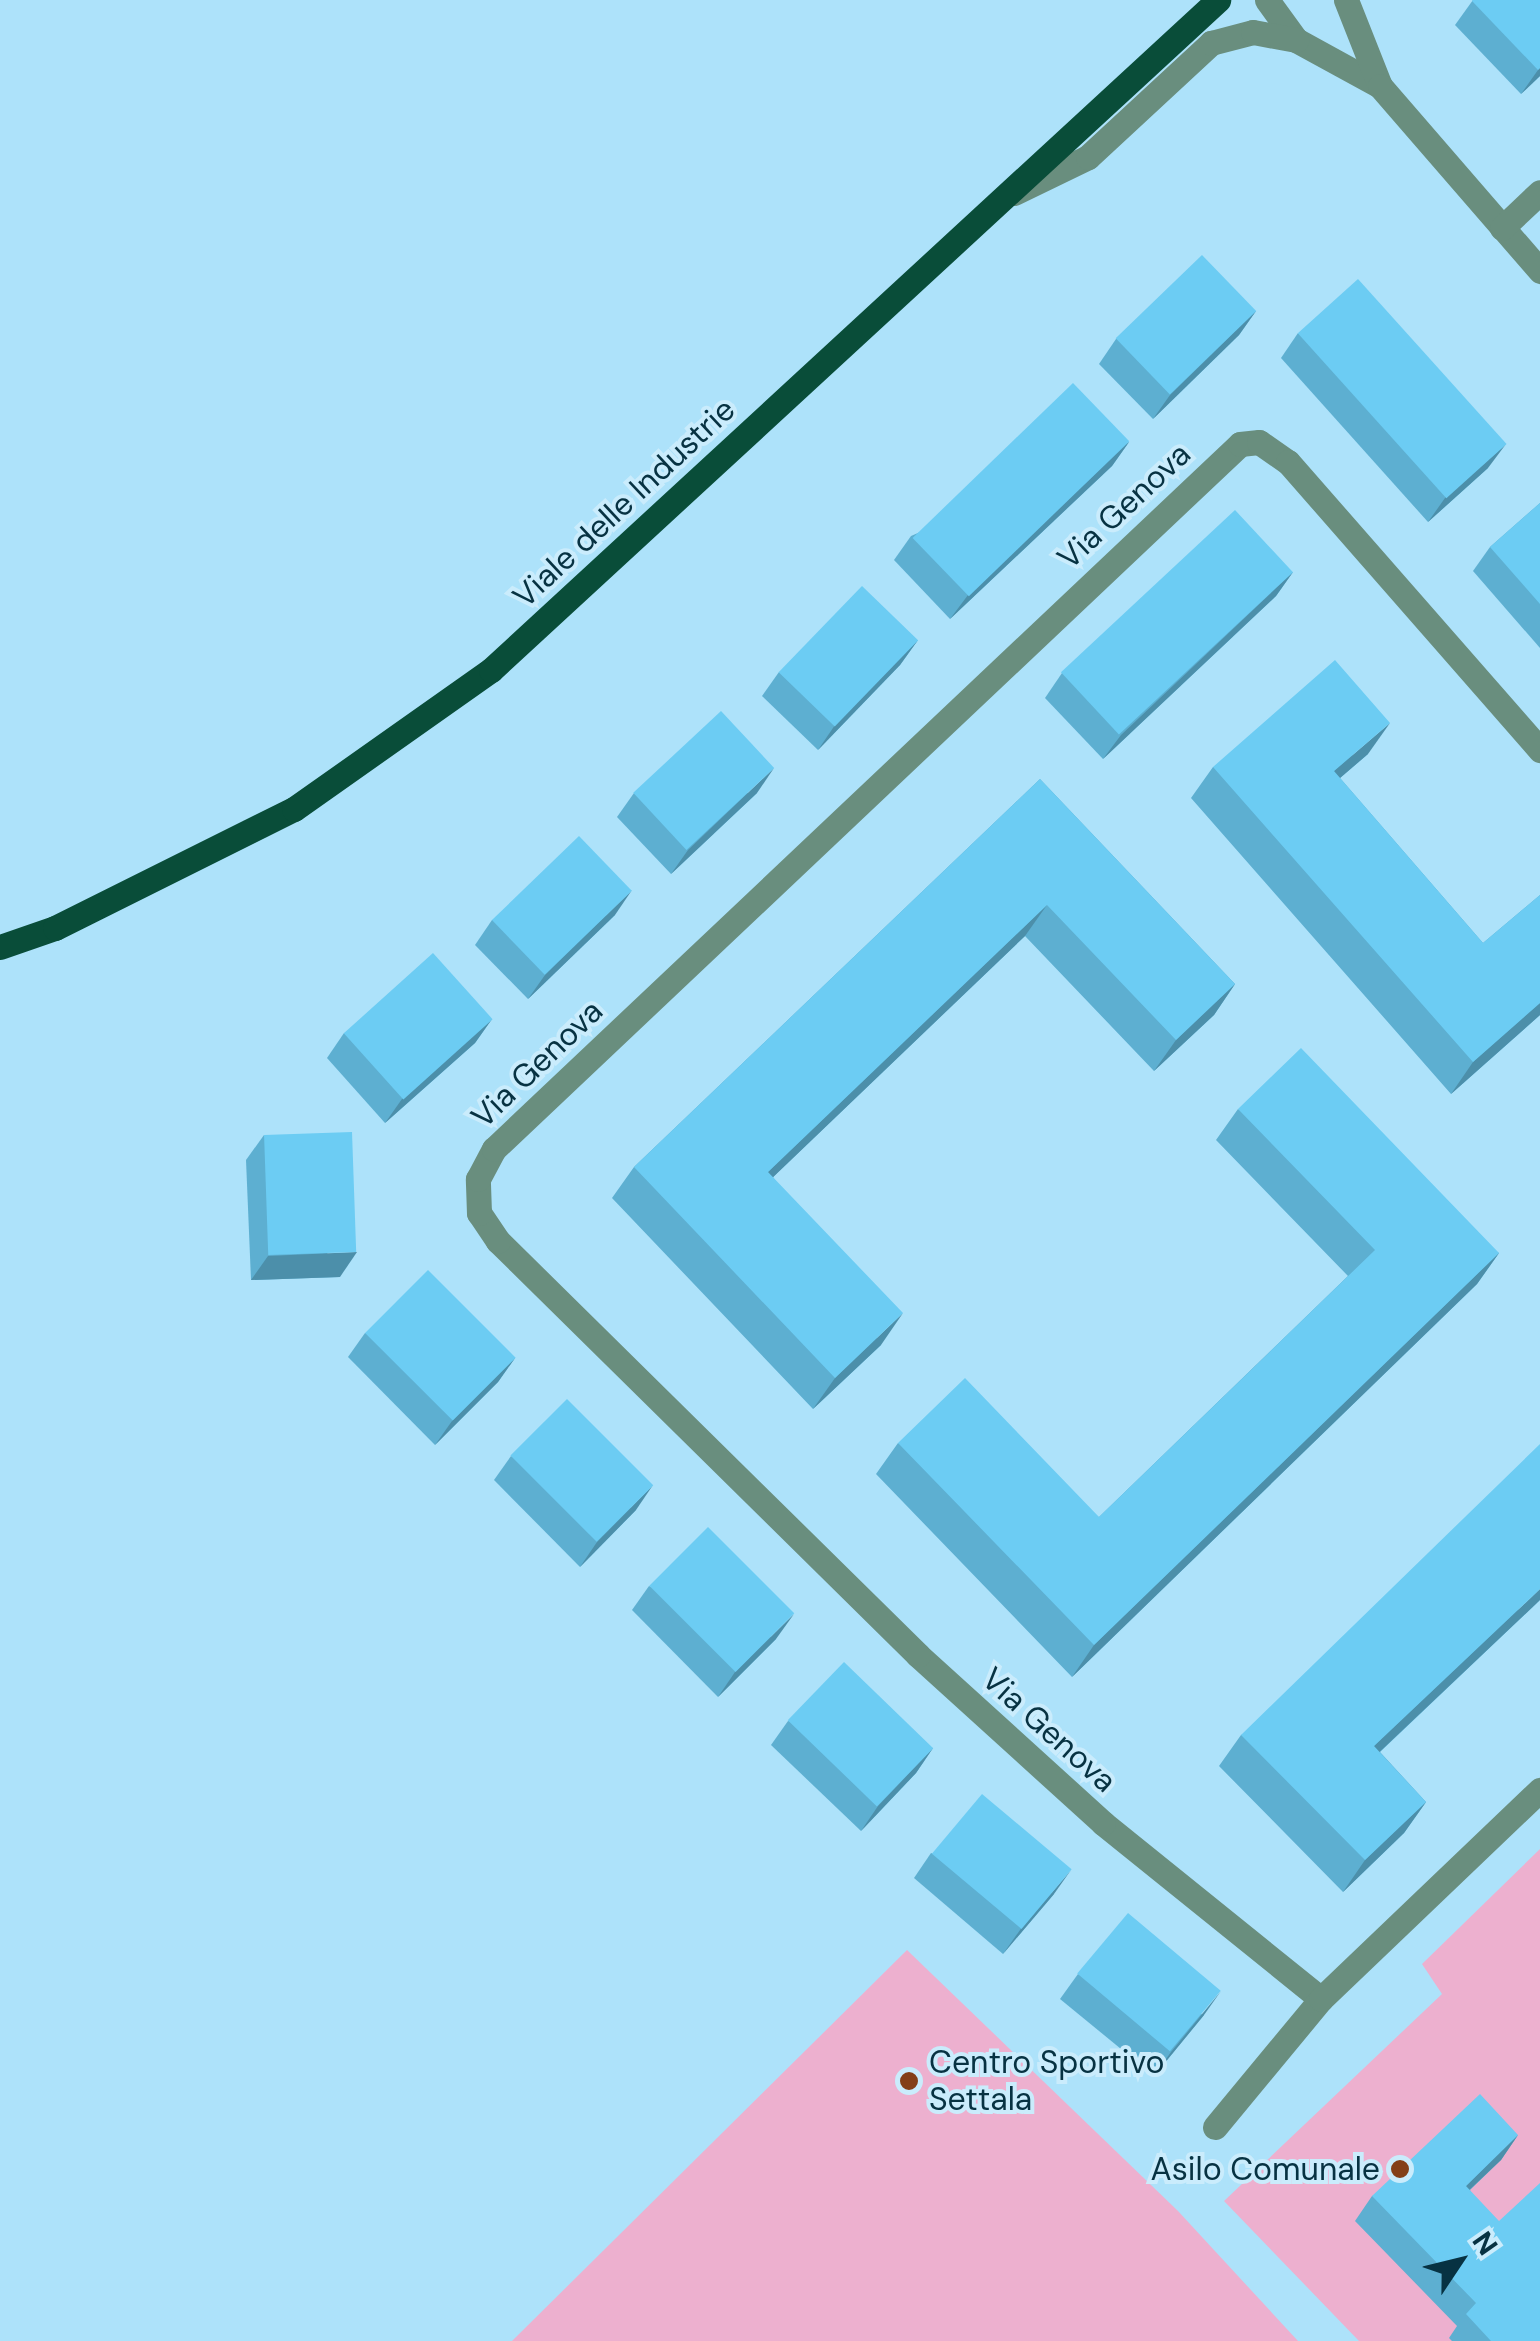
<!DOCTYPE html>
<style>
body{margin:0}
#map{position:relative;width:1540px;height:2341px;overflow:hidden;background:#ade2fa;font-family:"DM Sans",sans-serif}
div>[style]{position:absolute}
[style*='--x']{left:calc(var(--x)*1px);top:calc(var(--y)*1px);width:calc(var(--w)*1px);rotate:calc(var(--a)*1deg)}
.green>*{inset:0;background:#edb0cf}
.minor>*{height:25px;margin:-12.5px;padding:0 12.5px;transform-origin:12.5px;border-radius:12.5px;background:#698e7e}
.major>*{height:25px;margin:-12.5px;padding:0 12.5px;transform-origin:12.5px;border-radius:12.5px;background:#094d39}
.wall>*{inset:0;background:#5dafd1}
.shaded-wall>*{inset:0;background:#4c8faa}
.building>*{inset:0;background:#6cccf3;transform-origin:0 0}
.dots>*{width:28px;height:28px;translate:-50% -50%;box-sizing:border-box;border:5px solid #caecfc;border-radius:50%}
span{translate:-50% -50%;white-space:nowrap;text-align:center;line-height:1.15;-webkit-text-stroke:8px #caecfc;paint-order:stroke}
.street-label{font-size:32px;color:#073242}
.poi-label{font-size:32px;color:#073242}
.left{translate:0 -50%;text-align:left}
.right{translate:-100% -50%;text-align:right}
.north{position:absolute;left:1410px;top:2211px;width:100px;height:100px;-webkit-text-stroke:8px #caecfc;paint-order:stroke;rotate:55deg;font-size:28px;font-weight:700;line-height:40px;text-align:center;color:#073242}
.north::after{content:'';display:block;margin:auto;width:35px;height:45px;background:#073242;clip-path:polygon(50% 0,100% 100%,50% 72%,0 100%)}
</style>
<div id="map">
<div class="green">
<i style="clip-path:polygon(1540px 1849px,1540px 2341px,1359px 2341px,1224px 2201px,1442px 1994px,1422px 1964px)"></i>
<i style="clip-path:polygon(907px 1950px,1178px 2211px,1298px 2341px,512px 2341px)"></i>
</div>
<div class="minor">
<i style="--x:1267;--y:0;--w:49;--a:54.1"></i>
<i style="--x:1296;--y:40;--w:96;--a:28.7"></i>
<i style="--x:1346;--y:0;--w:92;--a:68.4"></i>
<i style="--x:1380;--y:86;--w:245;--a:49.1"></i>
<i style="--x:1014;--y:193;--w:82;--a:-25.9"></i>
<i style="--x:1088;--y:157;--w:168;--a:-42.8"></i>
<i style="--x:1211;--y:43;--w:43;--a:-14.7"></i>
<i style="--x:1253;--y:32;--w:44;--a:10.5"></i>
<i style="--x:1502;--y:228;--w:52;--a:-43.5"></i>
<i style="--x:1321;--y:1999;--w:280;--a:-141.1"></i>
<i style="--x:1103;--y:1823;--w:250;--a:-137.8"></i>
<i style="--x:918;--y:1655;--w:590;--a:-135.41"></i>
<i style="--x:498;--y:1241;--w:34;--a:-124"></i>
<i style="--x:479;--y:1213;--w:34;--a:-92"></i>
<i style="--x:478;--y:1179;--w:34;--a:-62"></i>
<i style="--x:494;--y:1149;--w:1026;--a:-43.38"></i>
<i style="--x:1240;--y:444;--w:19;--a:-6"></i>
<i style="--x:1259;--y:442;--w:35;--a:35"></i>
<i style="--x:1288;--y:462;--w:383;--a:48.8"></i>
<i style="--x:1215;--y:2127;--w:166;--a:-50.4"></i>
<i style="--x:1321;--y:1999;--w:303;--a:-43.7"></i>
</div>
<div class="major">
<i style="--x:0;--y:947;--w:58;--a:-19.1"></i>
<i style="--x:55;--y:928;--w:267;--a:-26.5"></i>
<i style="--x:294;--y:809;--w:241;--a:-35.2"></i>
<i style="--x:491;--y:670;--w:989;--a:-42.66"></i>
</div>
<div class="wall">
<i style="clip-path:polygon(1473px 0,1540px 0,1540px 76px,1521px 94px,1455px 25px)"></i>
<i style="clip-path:polygon(1256px 311px,1239px 335px,1153px 419px,1099px 364px,1116px 339px)"></i>
<i style="clip-path:polygon(1298px 333px,1488px 468px,1428px 522px,1281px 358px)"></i>
<i style="clip-path:polygon(1129px 442px,1112px 466px,950px 619px,894px 560px,911px 536px)"></i>
<i style="clip-path:polygon(1540px 503px,1540px 648px,1473px 571px,1490px 547px)"></i>
<i style="clip-path:polygon(1293px 572px,1276px 596px,1103px 759px,1045px 698px,1062px 673px)"></i>
<i style="clip-path:polygon(918px 640px,900px 665px,818px 750px,762px 696px,779px 672px)"></i>
<i style="clip-path:polygon(1368px 754px,1340px 778px,1483px 943px,1540px 895px,1540px 1015px,1451px 1094px,1191px 798px,1213px 767px)"></i>
<i style="clip-path:polygon(1040px 779px,1235px 984px,1214px 1015px,1154px 1071px,1025px 936px,773px 1177px,881px 1345px,813px 1409px,612px 1198px,634px 1167px)"></i>
<i style="clip-path:polygon(634px 793px,757px 793px,671px 874px,617px 817px)"></i>
<i style="clip-path:polygon(615px 915px,528px 999px,475px 945px,492px 920px)"></i>
<i style="clip-path:polygon(492px 1019px,475px 1043px,385px 1123px,327px 1058px,344px 1033px)"></i>
<i style="clip-path:polygon(1238px 1109px,1499px 1253px,1477px 1284px,1072px 1677px,876px 1474px,898px 1443px,1099px 1517px,1348px 1276px,1216px 1140px)"></i>
<i style="clip-path:polygon(264px 1135px,340px 1277px,251px 1280px,246px 1160px)"></i>
<i style="clip-path:polygon(365px 1333px,515px 1358px,498px 1382px,435px 1445px,348px 1357px)"></i>
<i style="clip-path:polygon(511px 1456px,636px 1510px,580px 1567px,494px 1480px)"></i>
<i style="clip-path:polygon(649px 1586px,776px 1639px,718px 1697px,632px 1610px)"></i>
<i style="clip-path:polygon(1540px 1600px,1380px 1752px,1426px 1802px,1404px 1833px,1343px 1892px,1219px 1766px,1241px 1735px)"></i>
<i style="clip-path:polygon(788px 1721px,933px 1748px,916px 1773px,861px 1831px,771px 1745px)"></i>
<i style="clip-path:polygon(931px 1853px,1054px 1894px,1003px 1954px,914px 1878px)"></i>
<i style="clip-path:polygon(1078px 1974px,1204px 2015px,1154px 2076px,1060px 1999px)"></i>
<i style="clip-path:polygon(1518px 2135px,1501px 2160px,1470px 2190px,1540px 2341px,1452px 2341px,1449px 2338px,1457px 2326px,1355px 2221px,1372px 2196px)"></i>
</div>
<div class="shaded-wall">
<i style="clip-path:polygon(1540px 68px,1540px 76px,1521px 94px,1538px 70px)"></i>
<i style="clip-path:polygon(1256px 311px,1239px 335px,1153px 419px,1170px 395px)"></i>
<i style="clip-path:polygon(1129px 442px,1112px 466px,950px 619px,968px 595px)"></i>
<i style="clip-path:polygon(1506px 444px,1488px 468px,1428px 522px,1445px 498px)"></i>
<i style="clip-path:polygon(1293px 572px,1276px 596px,1103px 759px,1121px 735px)"></i>
<i style="clip-path:polygon(918px 640px,900px 665px,818px 750px,835px 725px)"></i>
<i style="clip-path:polygon(1390px 723px,1368px 754px,1312px 802px,1334px 771px)"></i>
<i style="clip-path:polygon(774px 768px,757px 793px,671px 874px,688px 850px)"></i>
<i style="clip-path:polygon(632px 890px,615px 915px,528px 999px,545px 975px)"></i>
<i style="clip-path:polygon(1047px 905px,1025px 936px,746px 1203px,768px 1172px)"></i>
<i style="clip-path:polygon(1235px 984px,1214px 1015px,1154px 1071px,1176px 1040px)"></i>
<i style="clip-path:polygon(1540px 1003px,1540px 1015px,1451px 1094px,1473px 1062px)"></i>
<i style="clip-path:polygon(492px 1019px,475px 1043px,385px 1123px,402px 1099px)"></i>
<i style="clip-path:polygon(357px 1252px,340px 1277px,251px 1280px,268px 1256px)"></i>
<i style="clip-path:polygon(1499px 1253px,1477px 1284px,1072px 1677px,1094px 1645px)"></i>
<i style="clip-path:polygon(903px 1313px,881px 1345px,813px 1409px,835px 1378px)"></i>
<i style="clip-path:polygon(515px 1358px,498px 1382px,435px 1445px,452px 1421px)"></i>
<i style="clip-path:polygon(653px 1485px,636px 1510px,580px 1567px,597px 1542px)"></i>
<i style="clip-path:polygon(1540px 1589px,1540px 1600px,1353px 1777px,1374px 1746px)"></i>
<i style="clip-path:polygon(794px 1614px,776px 1639px,718px 1697px,735px 1672px)"></i>
<i style="clip-path:polygon(933px 1748px,916px 1773px,861px 1831px,878px 1806px)"></i>
<i style="clip-path:polygon(1426px 1802px,1404px 1833px,1343px 1892px,1365px 1860px)"></i>
<i style="clip-path:polygon(1071px 1870px,1054px 1894px,1003px 1954px,1020px 1930px)"></i>
<i style="clip-path:polygon(1221px 1991px,1204px 2015px,1154px 2076px,1171px 2052px)"></i>
<i style="clip-path:polygon(1518px 2135px,1501px 2160px,1448px 2210px,1466px 2186px)"></i>
</div>
<div class="building">
<i style="clip-path:polygon(1473px 0,1540px 0,1540px 68px,1538px 70px,1472px 1px)"></i>
<i style="left:1202px;top:255px;width:78px;height:120px;rotate:46deg"></i>
<i style="left:1358px;top:279px;width:222px;height:81px;rotate:48deg"></i>
<i style="left:1073px;top:383px;width:81px;height:223px;rotate:46deg"></i>
<i style="clip-path:polygon(1540px 503px,1540px 604px,1490px 547px)"></i>
<i style="left:1235px;top:510px;width:85px;height:238px;rotate:47deg"></i>
<i style="left:862px;top:586px;width:78px;height:120px;rotate:44deg"></i>
<i style="clip-path:polygon(1335px 660px,1390px 723px,1334px 771px,1483px 943px,1540px 895px,1540px 1003px,1473px 1062px,1213px 767px)"></i>
<i style="left:721px;top:711px;width:78px;height:120px;rotate:47deg"></i>
<i style="clip-path:polygon(1040px 779px,1235px 984px,1176px 1040px,1047px 905px,768px 1172px,903px 1313px,835px 1378px,634px 1167px)"></i>
<i style="left:579px;top:836px;width:76px;height:121px;rotate:46deg"></i>
<i style="left:433px;top:953px;width:89px;height:120px;rotate:48deg"></i>
<i style="clip-path:polygon(1301px 1048px,1499px 1253px,1094px 1645px,898px 1443px,965px 1378px,1099px 1517px,1375px 1250px,1238px 1109px)"></i>
<i style="left:352px;top:1132px;width:120px;height:88px;rotate:88deg"></i>
<i style="left:428px;top:1270px;width:124px;height:89px;rotate:45deg"></i>
<i style="left:567px;top:1399px;width:122px;height:80px;rotate:45deg"></i>
<i style="clip-path:polygon(1540px 1444px,1540px 1589px,1374px 1746px,1426px 1802px,1365px 1860px,1241px 1735px)"></i>
<i style="left:708px;top:1527px;width:122px;height:83px;rotate:45deg"></i>
<i style="left:844px;top:1662px;width:124px;height:81px;rotate:44deg"></i>
<i style="left:982px;top:1794px;width:117px;height:78px;rotate:40deg"></i>
<i style="left:1128px;top:1913px;width:121px;height:79px;rotate:40deg"></i>
<i style="clip-path:polygon(1480px 2094px,1518px 2135px,1466px 2186px,1499px 2221px,1540px 2183px,1540px 2341px,1491px 2341px,1466px 2314px,1476px 2303px,1372px 2196px)"></i>
</div>
<div class="dots">
<i style="left:909px;top:2081px;background:#843f17"></i>
<i style="left:1400px;top:2169px;background:#843f17"></i>
</div>
<div class="street-label">
<span style="left:624px;top:503px;rotate:-43deg">Viale delle Industrie</span>
<span style="left:1124px;top:506px;rotate:-43deg">Via Genova</span>
<span style="left:537px;top:1064px;rotate:-44deg">Via Genova</span>
<span style="left:1049px;top:1730px;rotate:42deg">Via Genova</span>
</div>
<div class="poi-label">
<span class="left" style="left:929px;top:2081px">Centro Sportivo<br>Settala</span>
<span class="right" style="left:1380px;top:2169px">Asilo Comunale</span>
</div>
<div class="north">N</div>
</div>
